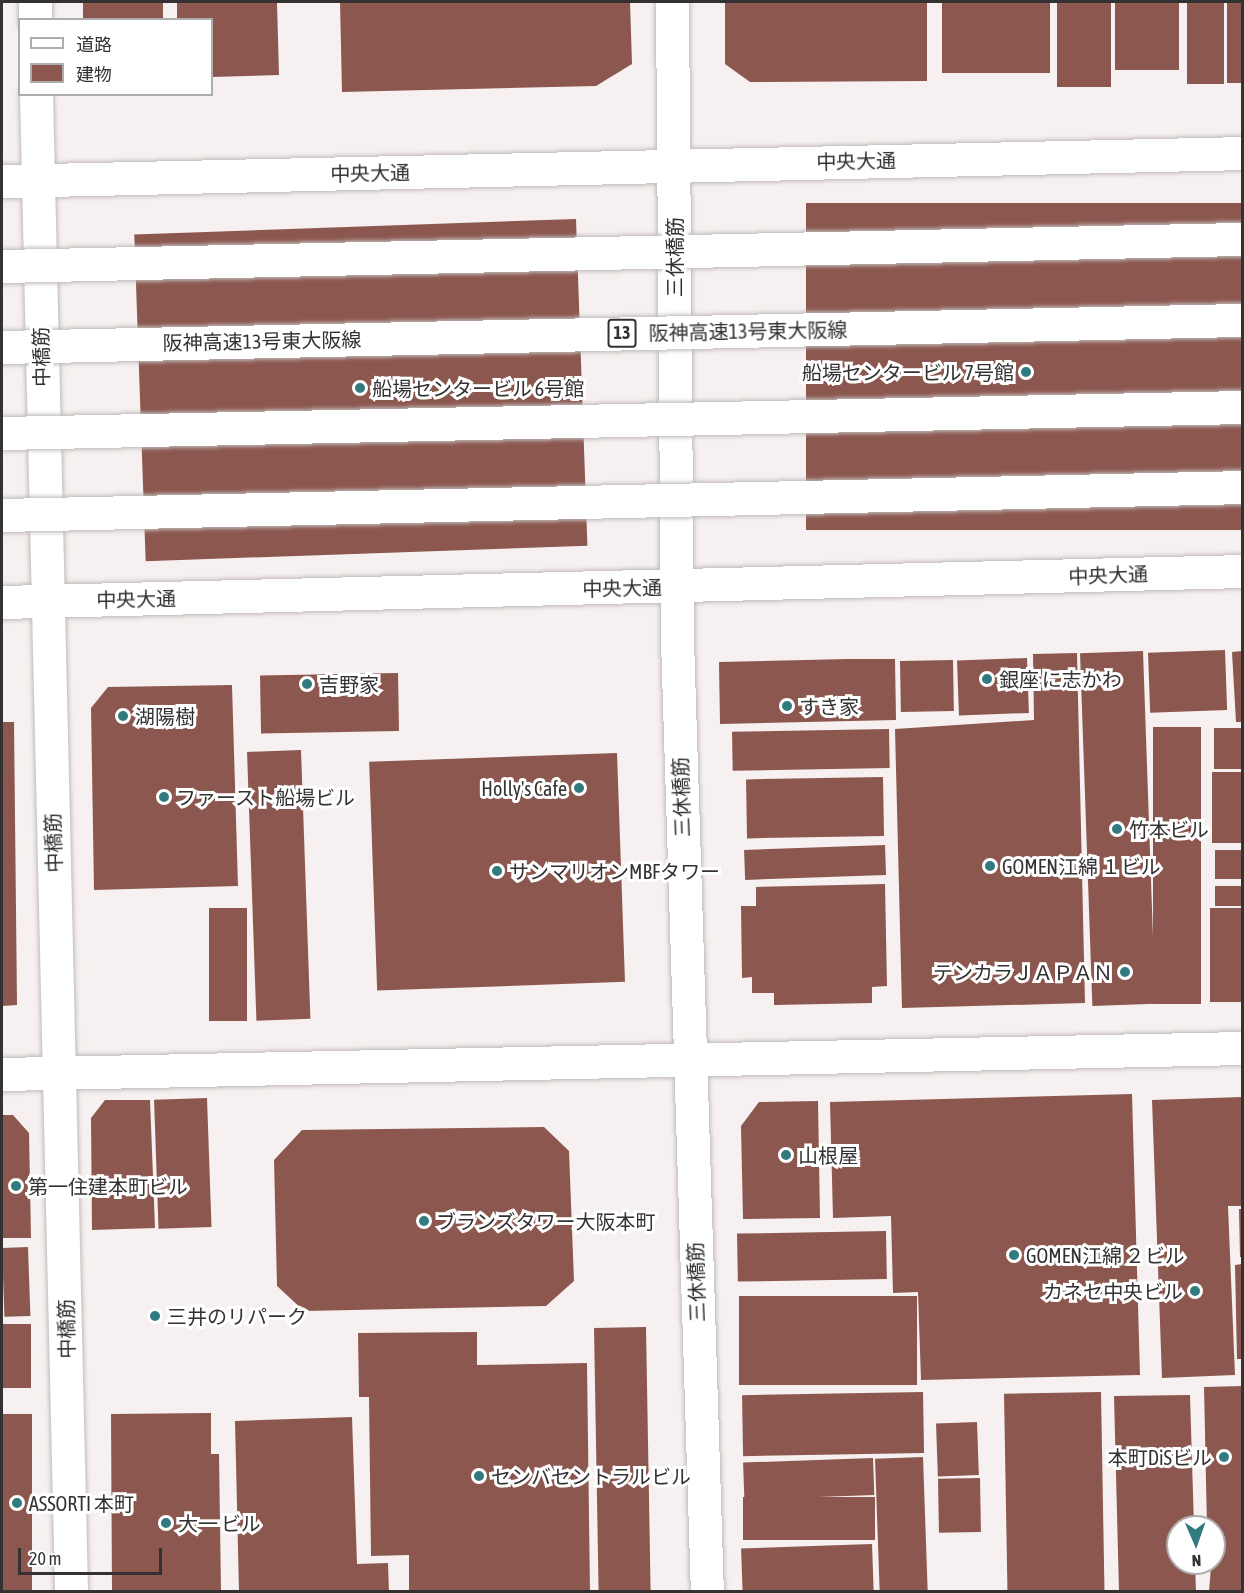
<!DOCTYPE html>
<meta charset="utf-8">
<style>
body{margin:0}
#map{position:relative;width:1244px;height:1593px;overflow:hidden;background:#f6f1f0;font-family:"Asap Condensed","Noto Sans JP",sans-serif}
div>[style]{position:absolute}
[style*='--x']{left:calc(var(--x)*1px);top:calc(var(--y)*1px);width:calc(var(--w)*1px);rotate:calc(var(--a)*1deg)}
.building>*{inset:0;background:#8c574e;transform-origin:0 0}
.roads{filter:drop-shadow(0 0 2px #c0bbba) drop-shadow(0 0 2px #c0bbba)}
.minor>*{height:33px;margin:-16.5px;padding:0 16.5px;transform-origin:16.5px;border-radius:16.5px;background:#fff}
.tertiary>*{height:33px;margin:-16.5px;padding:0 16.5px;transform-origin:16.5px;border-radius:16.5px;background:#fff}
.bridges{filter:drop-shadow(0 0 2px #c0bbba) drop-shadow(0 0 2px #c0bbba)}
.primary-bridge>*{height:33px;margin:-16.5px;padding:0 16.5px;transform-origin:16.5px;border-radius:16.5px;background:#fff}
.motorway-bridge>*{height:33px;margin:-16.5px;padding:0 16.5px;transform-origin:16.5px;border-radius:16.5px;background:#fff}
.dots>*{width:16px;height:16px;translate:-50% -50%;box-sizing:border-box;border:3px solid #fff;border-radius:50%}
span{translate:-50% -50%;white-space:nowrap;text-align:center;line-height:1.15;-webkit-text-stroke:6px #fff;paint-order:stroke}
.shield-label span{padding:2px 4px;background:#fff;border:2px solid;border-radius:4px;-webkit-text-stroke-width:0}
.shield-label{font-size:18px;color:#333131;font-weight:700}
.street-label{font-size:20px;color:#333131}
.poi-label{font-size:20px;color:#333131}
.right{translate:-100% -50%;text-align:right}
.left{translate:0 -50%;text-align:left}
.frame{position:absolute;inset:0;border:3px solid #333131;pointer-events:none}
.legend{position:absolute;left:18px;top:18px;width:195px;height:78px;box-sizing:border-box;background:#fff;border:2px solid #adadad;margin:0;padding:8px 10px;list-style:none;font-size:18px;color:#333131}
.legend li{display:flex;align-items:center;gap:12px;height:30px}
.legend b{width:30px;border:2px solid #adadad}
.north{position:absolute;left:1166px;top:1515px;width:60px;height:60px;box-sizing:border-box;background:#fff;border:2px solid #adadad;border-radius:50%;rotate:178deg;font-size:16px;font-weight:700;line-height:24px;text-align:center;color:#333131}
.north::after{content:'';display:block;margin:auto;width:21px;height:27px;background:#317a7f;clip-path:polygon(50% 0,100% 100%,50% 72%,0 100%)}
.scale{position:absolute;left:18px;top:1548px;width:144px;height:27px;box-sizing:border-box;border:3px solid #333131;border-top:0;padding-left:8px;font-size:18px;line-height:21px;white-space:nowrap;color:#333131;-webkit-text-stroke:4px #fff;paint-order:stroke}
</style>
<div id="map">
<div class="building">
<i style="left:83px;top:2px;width:80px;height:18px"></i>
<i style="clip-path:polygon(177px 2px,277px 2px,279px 75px,212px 77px,212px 20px,177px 20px)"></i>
<i style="clip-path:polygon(340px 2px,630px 2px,632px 64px,596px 86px,342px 92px)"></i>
<i style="clip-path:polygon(725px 2px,927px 2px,927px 81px,750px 82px,725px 64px)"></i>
<i style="left:942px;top:2px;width:108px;height:71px"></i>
<i style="left:1057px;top:2px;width:54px;height:85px"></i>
<i style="left:1115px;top:2px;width:64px;height:68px"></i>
<i style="left:1187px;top:2px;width:37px;height:82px"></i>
<i style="left:1227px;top:2px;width:15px;height:81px"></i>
<i style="left:1242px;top:203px;width:327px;height:436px;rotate:90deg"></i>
<i style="left:576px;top:219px;width:327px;height:442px;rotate:88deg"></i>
<i style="left:1225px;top:650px;width:60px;height:77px;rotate:88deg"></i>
<i style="left:1143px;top:651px;width:353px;height:63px;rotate:88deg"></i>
<i style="clip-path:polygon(1242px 651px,1242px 722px,1236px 722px,1232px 652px)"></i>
<i style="clip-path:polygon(1077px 653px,1085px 1003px,902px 1008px,895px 729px,1034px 720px,1033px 654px)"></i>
<i style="left:1027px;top:658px;width:55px;height:70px;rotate:88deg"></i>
<i style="clip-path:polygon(848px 659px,895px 659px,896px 720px,720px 724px,719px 662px)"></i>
<i style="left:953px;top:660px;width:51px;height:53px;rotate:89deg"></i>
<i style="left:398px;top:673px;width:58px;height:138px;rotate:89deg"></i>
<i style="clip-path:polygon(232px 685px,238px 886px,94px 890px,91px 708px,108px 687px)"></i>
<i style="clip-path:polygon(2px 722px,14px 722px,17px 1005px,2px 1006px)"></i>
<i style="left:1153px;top:727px;width:48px;height:277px"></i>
<i style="left:1242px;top:728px;width:41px;height:28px;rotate:90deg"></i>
<i style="left:889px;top:729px;width:39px;height:157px;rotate:89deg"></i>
<i style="left:301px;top:750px;width:269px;height:54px;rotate:88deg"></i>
<i style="left:617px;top:753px;width:229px;height:248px;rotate:88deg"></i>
<i style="left:1242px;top:772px;width:71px;height:30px;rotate:90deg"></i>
<i style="left:883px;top:777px;width:59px;height:137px;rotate:89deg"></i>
<i style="left:885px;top:845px;width:30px;height:141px;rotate:88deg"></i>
<i style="left:1242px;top:850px;width:29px;height:27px;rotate:90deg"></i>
<i style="clip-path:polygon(885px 884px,887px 986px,872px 987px,872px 1003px,774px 1005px,774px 993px,752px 993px,752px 977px,742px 978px,741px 906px,756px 906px,756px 887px)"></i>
<i style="left:1242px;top:886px;width:20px;height:27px;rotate:90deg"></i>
<i style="left:209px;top:908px;width:38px;height:113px"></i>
<i style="left:1210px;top:908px;width:32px;height:94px"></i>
<i style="clip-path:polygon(1132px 1094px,1140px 1375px,921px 1380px,918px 1292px,893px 1293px,891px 1216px,833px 1218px,830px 1102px)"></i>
<i style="clip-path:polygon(1242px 1097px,1242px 1206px,1228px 1206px,1235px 1375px,1162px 1378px,1152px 1100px)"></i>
<i style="left:207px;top:1098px;width:129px;height:53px;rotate:88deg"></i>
<i style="clip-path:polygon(105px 1100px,150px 1100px,155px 1228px,92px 1230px,91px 1118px)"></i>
<i style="clip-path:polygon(818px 1101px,820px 1218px,743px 1219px,741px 1126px,759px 1102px)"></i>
<i style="clip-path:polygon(2px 1115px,13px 1115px,29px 1133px,31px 1238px,2px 1238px)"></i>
<i style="clip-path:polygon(544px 1127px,569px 1151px,574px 1281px,546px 1306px,304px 1311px,277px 1286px,274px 1160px,302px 1130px)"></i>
<i style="clip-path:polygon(1239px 1209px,1242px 1209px,1242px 1257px,1240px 1257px)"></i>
<i style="left:886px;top:1231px;width:48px;height:149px;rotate:89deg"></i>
<i style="left:28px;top:1247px;width:69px;height:26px;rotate:88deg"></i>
<i style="clip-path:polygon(1242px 1264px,1242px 1359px,1237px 1359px,1235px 1265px)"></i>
<i style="left:917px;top:1296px;width:89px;height:178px;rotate:90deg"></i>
<i style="left:2px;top:1324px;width:29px;height:64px"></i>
<i style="left:646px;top:1327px;width:265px;height:52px;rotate:89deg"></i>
<i style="clip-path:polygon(477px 1332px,477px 1365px,587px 1363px,590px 1592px,409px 1592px,409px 1555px,371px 1556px,369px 1397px,359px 1397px,358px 1333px)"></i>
<i style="clip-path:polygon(1242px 1386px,1242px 1592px,1209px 1592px,1214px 1527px,1207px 1527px,1204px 1387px)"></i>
<i style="left:923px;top:1392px;width:61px;height:181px;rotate:89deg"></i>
<i style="left:1101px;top:1392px;width:200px;height:97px;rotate:89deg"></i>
<i style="clip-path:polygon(1190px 1395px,1194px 1527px,1178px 1527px,1178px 1563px,1195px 1563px,1196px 1592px,1119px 1592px,1114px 1396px)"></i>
<i style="clip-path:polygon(211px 1413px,211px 1454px,219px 1454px,221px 1592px,112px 1592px,111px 1414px)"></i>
<i style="left:32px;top:1414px;width:178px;height:30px;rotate:90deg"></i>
<i style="clip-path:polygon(352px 1417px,357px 1564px,388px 1563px,389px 1592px,239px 1592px,235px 1421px)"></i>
<i style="left:977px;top:1422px;width:53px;height:41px;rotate:88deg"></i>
<i style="left:923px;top:1457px;width:135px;height:48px;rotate:88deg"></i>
<i style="left:873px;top:1458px;width:37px;height:130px;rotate:88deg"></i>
<i style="left:980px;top:1478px;width:54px;height:42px;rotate:89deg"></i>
<i style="left:875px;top:1497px;width:43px;height:132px;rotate:90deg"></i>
<i style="left:872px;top:1544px;width:48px;height:131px;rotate:88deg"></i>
</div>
<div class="roads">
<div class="minor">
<i style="--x:35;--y:2;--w:18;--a:90"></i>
<i style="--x:672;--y:2;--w:638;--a:89.55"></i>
<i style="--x:677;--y:640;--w:952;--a:88.2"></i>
<i style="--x:36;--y:94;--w:1498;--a:88.66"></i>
<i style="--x:2;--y:1074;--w:1240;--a:-1.2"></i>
</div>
<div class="tertiary">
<i style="--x:2;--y:181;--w:1240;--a:-1.29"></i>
<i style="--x:2;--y:602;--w:1240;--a:-1.43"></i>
</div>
</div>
<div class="bridges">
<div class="primary-bridge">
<i style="--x:2;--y:266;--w:1240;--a:-1.25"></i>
<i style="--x:2;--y:515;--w:1240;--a:-1.29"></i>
</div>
<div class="motorway-bridge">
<i style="--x:2;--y:347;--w:1240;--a:-1.25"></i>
<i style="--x:2;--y:433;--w:1240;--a:-1.2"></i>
</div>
</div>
<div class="dots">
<i style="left:1026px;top:372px;background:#317a7f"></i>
<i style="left:360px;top:388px;background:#317a7f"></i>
<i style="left:987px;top:679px;background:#317a7f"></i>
<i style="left:307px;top:684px;background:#317a7f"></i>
<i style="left:787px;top:706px;background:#317a7f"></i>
<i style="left:123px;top:716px;background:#317a7f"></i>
<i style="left:579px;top:788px;background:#317a7f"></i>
<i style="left:164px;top:797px;background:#317a7f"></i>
<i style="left:1117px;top:829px;background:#317a7f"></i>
<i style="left:990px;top:866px;background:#317a7f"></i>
<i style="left:497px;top:871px;background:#317a7f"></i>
<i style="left:1125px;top:972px;background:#317a7f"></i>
<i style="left:786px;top:1155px;background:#317a7f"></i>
<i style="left:16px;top:1186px;background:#317a7f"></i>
<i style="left:424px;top:1221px;background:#317a7f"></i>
<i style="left:1014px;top:1255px;background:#317a7f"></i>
<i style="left:1195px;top:1291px;background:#317a7f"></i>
<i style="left:155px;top:1316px;background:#317a7f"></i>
<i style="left:1224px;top:1457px;background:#317a7f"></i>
<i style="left:479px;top:1476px;background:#317a7f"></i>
<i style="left:17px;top:1503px;background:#317a7f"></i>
<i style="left:166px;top:1523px;background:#317a7f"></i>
</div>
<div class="shield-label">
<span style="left:622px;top:333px">13</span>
</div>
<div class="street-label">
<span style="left:856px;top:161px;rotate:-1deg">中央大通</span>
<span style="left:370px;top:173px;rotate:-1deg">中央大通</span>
<span style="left:674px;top:257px;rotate:-90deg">三休橋筋</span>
<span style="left:748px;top:331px;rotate:-1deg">阪神高速13号東大阪線</span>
<span style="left:262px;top:341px;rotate:-1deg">阪神高速13号東大阪線</span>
<span style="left:41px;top:357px;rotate:-91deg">中橋筋</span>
<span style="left:1108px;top:575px;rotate:-2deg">中央大通</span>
<span style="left:622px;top:588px;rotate:-1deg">中央大通</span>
<span style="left:136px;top:599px;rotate:-1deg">中央大通</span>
<span style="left:681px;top:797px;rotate:-92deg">三休橋筋</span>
<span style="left:53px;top:843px;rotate:-92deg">中橋筋</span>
<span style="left:696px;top:1282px;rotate:-92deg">三休橋筋</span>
<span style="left:66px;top:1329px;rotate:-91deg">中橋筋</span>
</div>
<div class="poi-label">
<span class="right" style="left:1014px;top:372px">船場センタービル 7号館</span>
<span class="left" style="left:372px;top:388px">船場センタービル 6号館</span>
<span class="left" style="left:999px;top:679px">銀座 に志かわ</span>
<span class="left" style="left:319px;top:684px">吉野家</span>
<span class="left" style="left:799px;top:706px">すき家</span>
<span class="left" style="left:135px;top:716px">湖陽樹</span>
<span class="right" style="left:567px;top:788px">Holly's Cafe</span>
<span class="left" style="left:176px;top:797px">ファースト船場ビル</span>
<span class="left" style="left:1129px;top:829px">竹本ビル</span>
<span class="left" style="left:1002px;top:866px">GOMEN江綿 １ビル</span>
<span class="left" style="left:509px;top:871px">サンマリオンMBFタワー</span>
<span class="right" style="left:1113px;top:972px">テンカラＪＡＰＡＮ</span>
<span class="left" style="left:798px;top:1155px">山根屋</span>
<span class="left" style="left:28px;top:1186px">第一住建本町ビル</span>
<span class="left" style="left:436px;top:1221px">ブランズタワー大阪本町</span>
<span class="left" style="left:1026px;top:1255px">GOMEN江綿 ２ビル</span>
<span class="right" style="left:1183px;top:1291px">カネセ中央ビル</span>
<span class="left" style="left:167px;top:1316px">三井のリパーク</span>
<span class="right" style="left:1212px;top:1457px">本町DiSビル</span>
<span class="left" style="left:491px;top:1476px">センバセントラルビル</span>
<span class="left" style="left:29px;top:1503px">ASSORTI 本町</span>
<span class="left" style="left:178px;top:1523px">大一 ビル</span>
</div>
<div class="frame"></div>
<ul class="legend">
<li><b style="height:8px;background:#fff"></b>道路</li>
<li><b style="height:16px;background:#8c574e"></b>建物</li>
</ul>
<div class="north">N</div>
<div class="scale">20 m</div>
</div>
